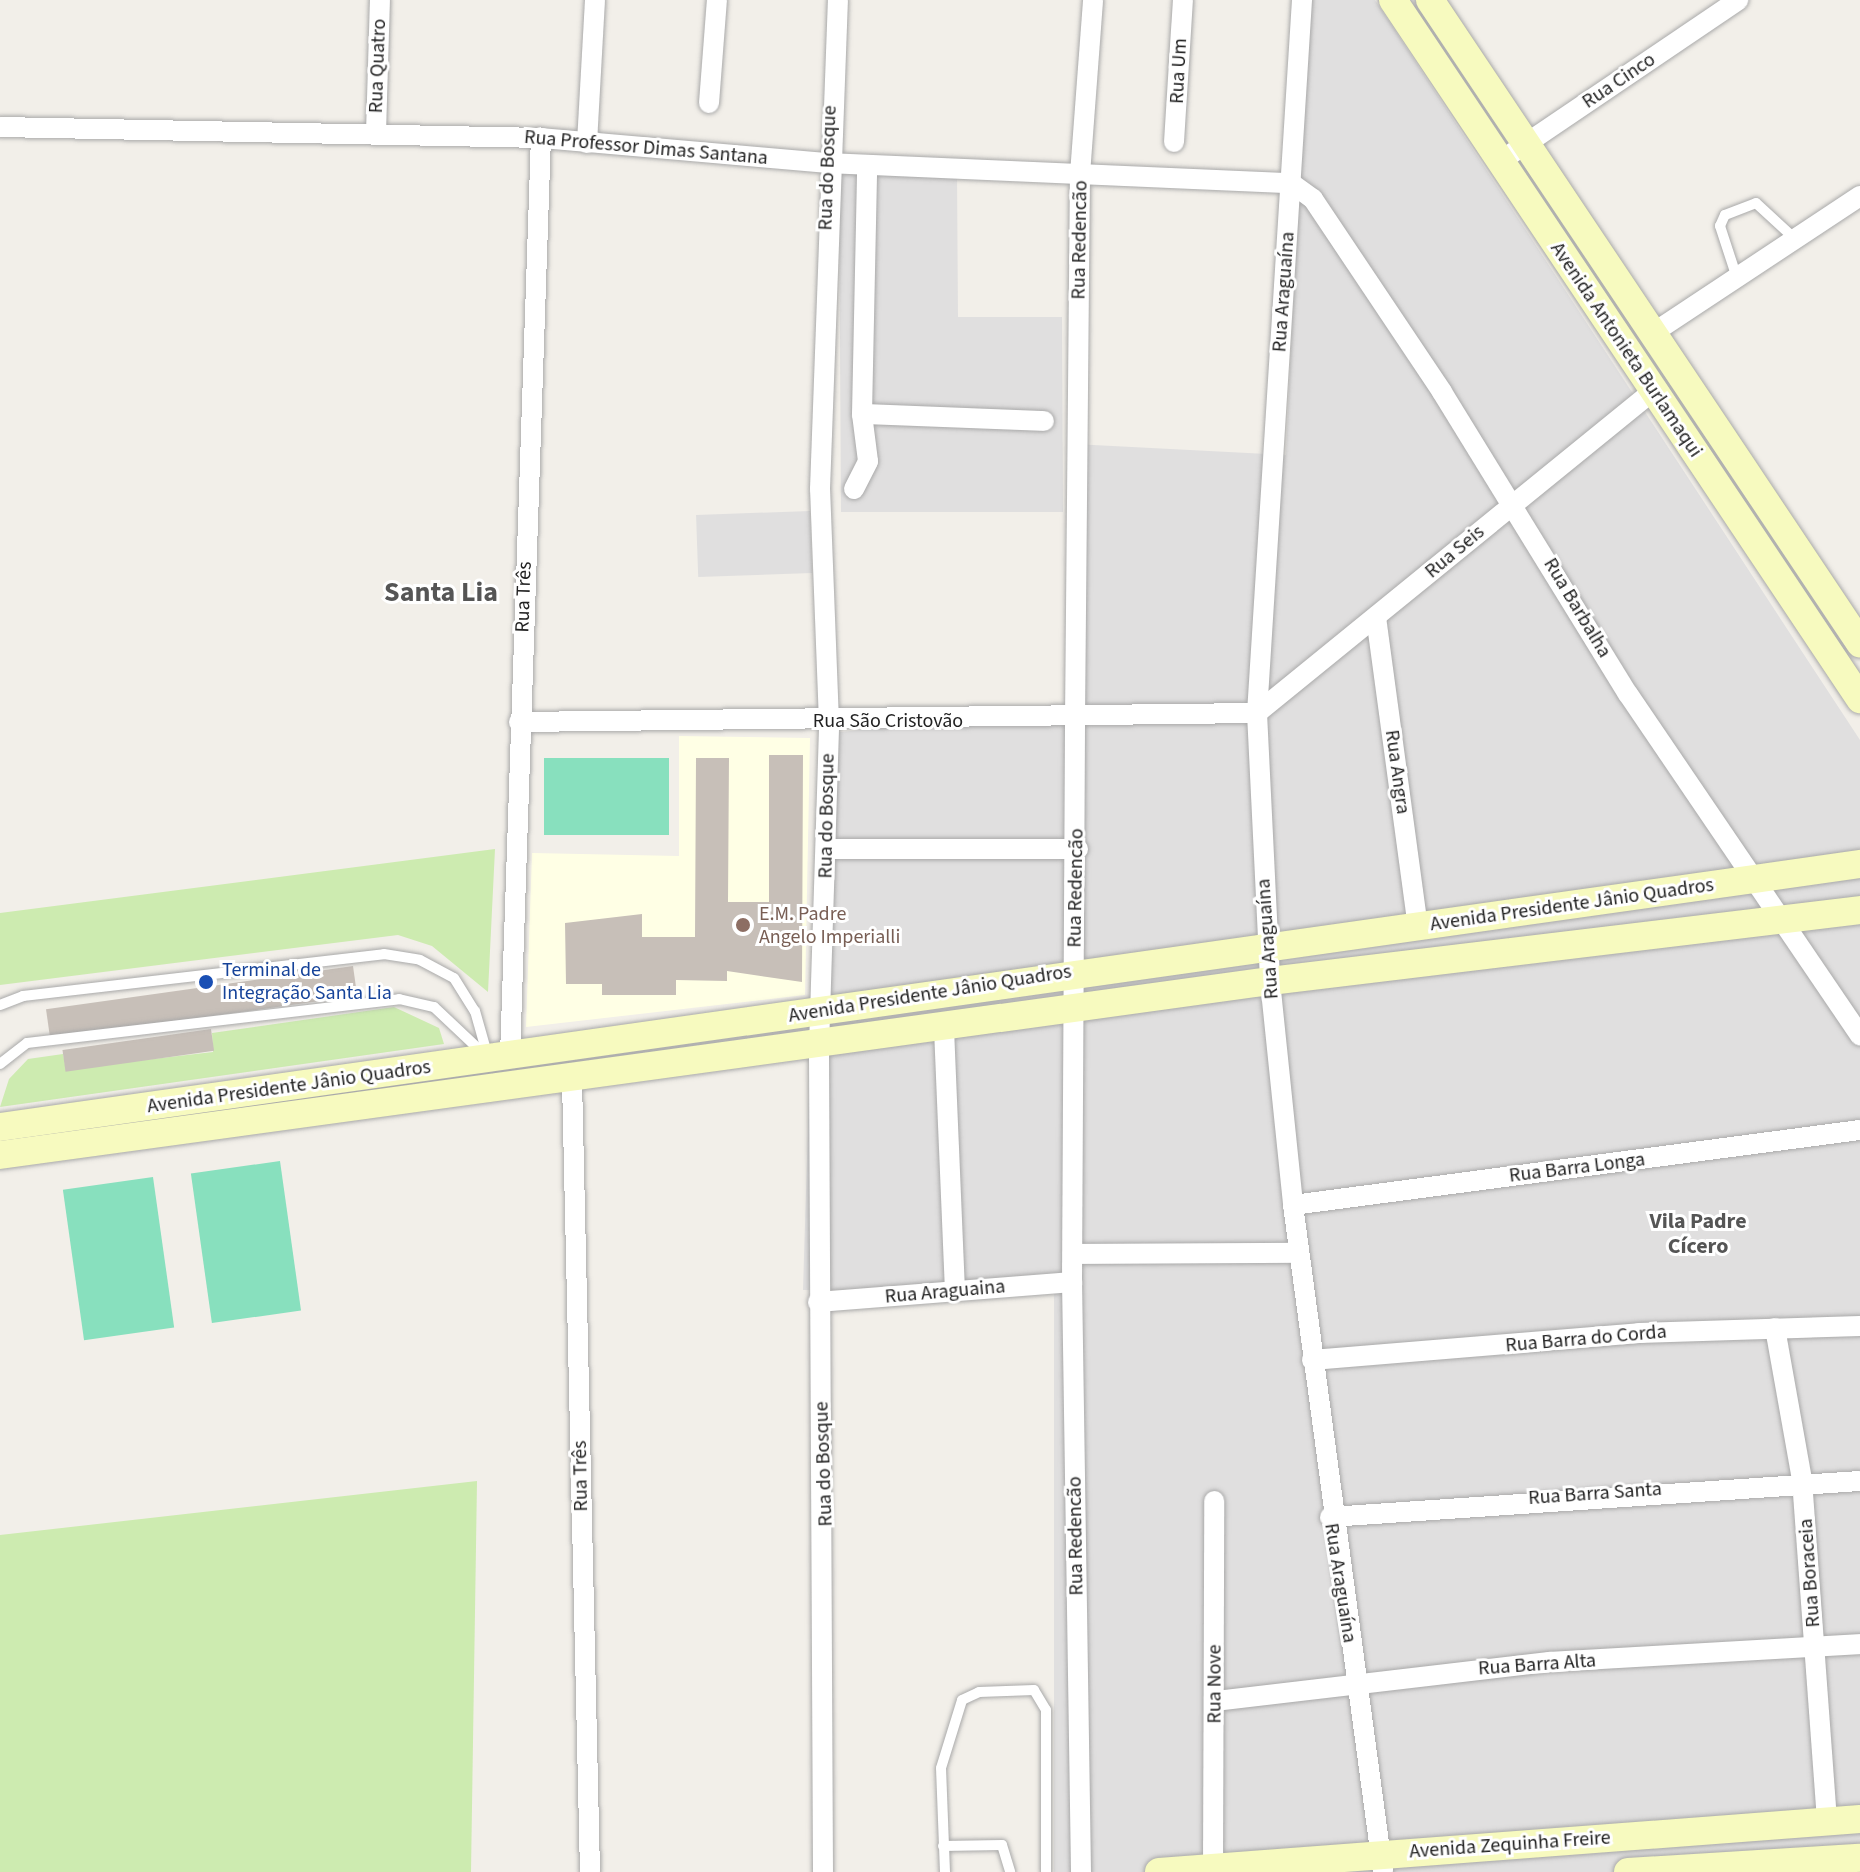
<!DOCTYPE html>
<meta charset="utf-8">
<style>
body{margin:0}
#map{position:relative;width:1860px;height:1872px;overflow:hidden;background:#f2efe9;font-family:"Source Sans 3",sans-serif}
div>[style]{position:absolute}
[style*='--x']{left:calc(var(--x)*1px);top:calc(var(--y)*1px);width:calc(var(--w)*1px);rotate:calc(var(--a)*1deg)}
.residential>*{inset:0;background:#e0dfdf;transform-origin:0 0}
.education>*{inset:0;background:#ffffe5}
.grass>*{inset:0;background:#cdebb0}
.pitch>*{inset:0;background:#88e0be;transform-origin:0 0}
.building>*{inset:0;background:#c7bfb8;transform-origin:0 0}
.roads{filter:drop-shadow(0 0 2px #a9a9a9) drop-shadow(0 0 2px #a9a9a9)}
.lane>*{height:10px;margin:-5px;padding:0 5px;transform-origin:5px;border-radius:5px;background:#fff}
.street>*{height:20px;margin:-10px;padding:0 10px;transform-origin:10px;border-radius:10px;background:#fff}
.secondary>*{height:28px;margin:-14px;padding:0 14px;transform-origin:14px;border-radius:14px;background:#f7fabf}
.dots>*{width:22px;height:22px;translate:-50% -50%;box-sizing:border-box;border:4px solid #fff;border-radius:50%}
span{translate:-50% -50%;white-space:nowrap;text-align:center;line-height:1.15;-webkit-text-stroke:6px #fff;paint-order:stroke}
.street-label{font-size:20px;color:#222}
.education-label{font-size:20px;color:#785e54}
.left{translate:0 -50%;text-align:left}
.transit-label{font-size:20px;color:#164399}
.neighbourhood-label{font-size:22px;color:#555;font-weight:700}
.district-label{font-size:28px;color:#555;font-weight:700}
</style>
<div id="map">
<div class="residential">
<i style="clip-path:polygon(1307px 0,1375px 0,1860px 740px,1860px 1865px,1795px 1872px,1054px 1872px,1054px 1291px,803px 1290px,820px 734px,1075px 709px,1074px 444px,1286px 455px)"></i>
<i style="clip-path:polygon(839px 173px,957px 173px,958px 317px,1062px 317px,1063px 512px,841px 512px)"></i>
<i style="left:810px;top:511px;width:62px;height:114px;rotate:88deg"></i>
</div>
<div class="education">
<i style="clip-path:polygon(679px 736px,810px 738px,805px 995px,526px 1027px,532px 853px,679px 856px)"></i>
</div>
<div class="grass">
<i style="clip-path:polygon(495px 849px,488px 992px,432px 946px,398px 935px,0 985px,0 913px)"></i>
<i style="clip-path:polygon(394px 1007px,439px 1028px,444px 1044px,0 1107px,9px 1079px,28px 1059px,63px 1054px,66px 1069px,213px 1052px,212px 1033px)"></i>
<i style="clip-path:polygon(477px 1481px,471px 1872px,0 1872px,0 1535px)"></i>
</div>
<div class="pitch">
<i style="left:544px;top:758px;width:125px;height:77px"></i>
<i style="left:280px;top:1161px;width:151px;height:90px;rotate:82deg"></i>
<i style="left:153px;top:1177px;width:152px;height:91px;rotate:82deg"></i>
</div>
<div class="building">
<i style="clip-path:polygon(769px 755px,803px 755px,802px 982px,727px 971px,727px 981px,676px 980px,676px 995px,602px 995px,602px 984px,566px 984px,565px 923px,642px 914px,642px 937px,695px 937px,696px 758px,729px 758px,728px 902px,769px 902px)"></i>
<i style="left:353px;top:966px;width:30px;height:310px;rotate:82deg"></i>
<i style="left:211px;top:1029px;width:22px;height:150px;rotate:82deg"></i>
</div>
<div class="roads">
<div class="lane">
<i style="--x:1737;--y:278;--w:55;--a:-108.1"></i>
<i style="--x:1720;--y:226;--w:12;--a:-66"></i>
<i style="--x:1725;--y:215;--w:33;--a:-21"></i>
<i style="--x:1756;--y:203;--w:53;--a:42.7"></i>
<i style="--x:0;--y:1005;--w:25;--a:-21"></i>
<i style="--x:23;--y:996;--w:363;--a:-6.6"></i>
<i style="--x:384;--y:954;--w:36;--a:9"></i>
<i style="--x:420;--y:960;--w:38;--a:28"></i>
<i style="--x:454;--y:978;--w:39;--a:58"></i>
<i style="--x:475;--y:1011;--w:48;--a:74.2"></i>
<i style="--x:0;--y:1064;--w:34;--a:-38"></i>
<i style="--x:27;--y:1043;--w:375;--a:-6.7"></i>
<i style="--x:399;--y:999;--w:36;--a:13"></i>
<i style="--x:434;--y:1007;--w:70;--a:43.3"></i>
<i style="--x:943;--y:1846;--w:59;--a:-1"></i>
<i style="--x:1002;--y:1845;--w:28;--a:73"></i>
<i style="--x:945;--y:1872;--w:104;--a:-92.2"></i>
<i style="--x:941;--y:1768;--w:71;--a:-72.8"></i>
<i style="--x:962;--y:1700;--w:19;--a:-25"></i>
<i style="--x:979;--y:1692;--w:55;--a:-2.1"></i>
<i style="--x:1034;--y:1690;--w:23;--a:59"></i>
<i style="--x:1046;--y:1710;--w:162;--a:90"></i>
</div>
<div class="street">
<i style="--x:1302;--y:0;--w:714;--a:93.61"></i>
<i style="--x:1257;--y:713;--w:268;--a:87.2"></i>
<i style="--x:1270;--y:981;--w:225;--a:84.1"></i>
<i style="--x:1293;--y:1205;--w:673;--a:82.32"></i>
<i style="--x:709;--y:103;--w:103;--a:-85.6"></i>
<i style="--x:0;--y:127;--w:541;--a:1.16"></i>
<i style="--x:541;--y:138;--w:287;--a:5"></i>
<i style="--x:827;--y:163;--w:464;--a:2.5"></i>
<i style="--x:1291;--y:183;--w:27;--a:36"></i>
<i style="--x:1313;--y:199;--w:232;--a:56.2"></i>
<i style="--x:1442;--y:392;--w:355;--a:58.4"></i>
<i style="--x:1628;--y:694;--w:413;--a:55.8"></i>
<i style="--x:376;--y:133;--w:133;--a:-88.3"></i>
<i style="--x:1174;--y:142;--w:142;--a:-86.4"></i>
<i style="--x:587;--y:143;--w:143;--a:-86.8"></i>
<i style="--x:1499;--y:162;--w:289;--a:-34.1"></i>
<i style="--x:1653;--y:333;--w:248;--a:-33.5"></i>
<i style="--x:862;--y:414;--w:182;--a:2.2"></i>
<i style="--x:854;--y:489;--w:31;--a:-63"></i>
<i style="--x:868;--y:461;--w:47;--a:-97.3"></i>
<i style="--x:862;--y:414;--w:249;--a:-88.8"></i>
<i style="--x:1376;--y:617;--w:313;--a:82.3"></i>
<i style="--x:519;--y:722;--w:738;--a:-0.7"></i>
<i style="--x:1257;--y:713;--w:510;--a:-39.12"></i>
<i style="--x:827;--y:849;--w:251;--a:0"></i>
<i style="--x:944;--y:1029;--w:262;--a:87.6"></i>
<i style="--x:510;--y:1056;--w:919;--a:-88.07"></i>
<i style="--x:572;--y:1080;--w:792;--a:88.7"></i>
<i style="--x:1293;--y:1205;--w:572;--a:-7.54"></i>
<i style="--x:1073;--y:1254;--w:226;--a:-0.3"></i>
<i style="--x:818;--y:1302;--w:255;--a:-4.5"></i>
<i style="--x:1775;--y:1328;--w:154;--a:79.9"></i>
<i style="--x:1802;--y:1480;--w:341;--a:85.8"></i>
<i style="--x:1312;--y:1360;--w:328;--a:-4.7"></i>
<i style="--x:1639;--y:1333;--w:221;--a:-1.8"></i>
<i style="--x:1330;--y:1517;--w:531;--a:-3.89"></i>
<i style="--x:1216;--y:1701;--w:336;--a:-6.7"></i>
<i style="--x:1550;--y:1662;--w:311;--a:-3.3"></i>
<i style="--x:1213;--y:1866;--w:365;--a:-89.8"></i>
<i style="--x:823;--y:1872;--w:825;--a:-90.28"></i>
<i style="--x:819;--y:1047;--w:325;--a:-88.2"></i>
<i style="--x:829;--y:722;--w:233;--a:-92.2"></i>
<i style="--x:820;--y:489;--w:489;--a:-87.9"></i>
<i style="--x:1081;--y:1872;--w:590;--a:-90.87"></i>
<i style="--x:1072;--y:1282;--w:562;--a:-89.69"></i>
<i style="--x:1075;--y:720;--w:546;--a:-89.48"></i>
<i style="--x:1080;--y:174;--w:174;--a:-85.7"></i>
</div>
<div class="secondary">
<i style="--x:1393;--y:0;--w:841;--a:56.25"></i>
<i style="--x:1430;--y:0;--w:774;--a:56.23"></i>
<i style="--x:0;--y:1127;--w:1879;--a:-8.05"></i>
<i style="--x:0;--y:1155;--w:1282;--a:-7.8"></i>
<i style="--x:1270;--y:981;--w:594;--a:-6.86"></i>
<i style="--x:1159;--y:1872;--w:703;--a:-4.32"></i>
<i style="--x:1628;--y:1872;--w:232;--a:-3.5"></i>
</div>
</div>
<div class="dots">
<i style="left:743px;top:925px;background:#8d6e63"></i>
<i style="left:206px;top:982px;background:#1a4fb4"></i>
</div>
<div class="street-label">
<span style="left:378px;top:66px;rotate:-88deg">Rua Quatro</span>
<span style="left:1179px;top:71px;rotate:-87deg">Rua Um</span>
<span style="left:1619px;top:81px;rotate:-34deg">Rua Cinco</span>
<span style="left:646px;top:148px;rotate:5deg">Rua Professor Dimas Santana</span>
<span style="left:828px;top:168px;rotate:-88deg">Rua do Bosque</span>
<span style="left:1080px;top:240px;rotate:-89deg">Rua Redencão</span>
<span style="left:1284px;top:292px;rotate:-86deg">Rua Araguaína</span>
<span style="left:1626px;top:350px;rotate:56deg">Avenida Antonieta Burlamaqui</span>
<span style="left:1455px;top:552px;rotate:-40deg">Rua Seis</span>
<span style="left:524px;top:597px;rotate:-88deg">Rua Três</span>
<span style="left:1577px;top:608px;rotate:59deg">Rua Barbalha</span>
<span style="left:888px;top:721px">Rua São Cristovão</span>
<span style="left:1397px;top:772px;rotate:82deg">Rua Angra</span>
<span style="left:827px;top:816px;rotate:-89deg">Rua do Bosque</span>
<span style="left:1076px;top:888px;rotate:-89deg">Rua Redencão</span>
<span style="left:1572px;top:905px;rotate:-8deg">Avenida Presidente Jânio Quadros</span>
<span style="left:1268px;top:939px;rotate:-94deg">Rua Araguaína</span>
<span style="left:930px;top:994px;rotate:-9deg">Avenida Presidente Jânio Quadros</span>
<span style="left:289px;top:1087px;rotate:-8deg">Avenida Presidente Jânio Quadros</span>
<span style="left:1577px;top:1168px;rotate:-7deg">Rua Barra Longa</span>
<span style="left:945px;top:1292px;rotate:-5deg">Rua Araguaina</span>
<span style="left:1586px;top:1339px;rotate:-5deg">Rua Barra do Corda</span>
<span style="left:824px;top:1464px;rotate:-92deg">Rua do Bosque</span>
<span style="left:581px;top:1476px;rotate:-91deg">Rua Três</span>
<span style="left:1595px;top:1494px;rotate:-4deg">Rua Barra Santa</span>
<span style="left:1076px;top:1536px;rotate:-91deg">Rua Redencão</span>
<span style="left:1810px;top:1573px;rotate:-94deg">Rua Boraceia</span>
<span style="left:1340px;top:1583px;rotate:81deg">Rua Araguaína</span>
<span style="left:1537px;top:1665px;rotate:-4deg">Rua Barra Alta</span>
<span style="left:1215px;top:1684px;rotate:-90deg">Rua Nove</span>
<span style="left:1510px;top:1845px;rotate:-4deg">Avenida Zequinha Freire</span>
</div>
<div class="education-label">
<span class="left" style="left:759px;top:926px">E.M. Padre<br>Angelo Imperialli</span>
</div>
<div class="transit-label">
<span class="left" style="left:222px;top:982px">Terminal de<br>Integração Santa Lia</span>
</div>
<div class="neighbourhood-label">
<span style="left:1698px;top:1234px">Vila Padre<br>Cícero</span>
</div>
<div class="district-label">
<span style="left:441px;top:592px">Santa Lia</span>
</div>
</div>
